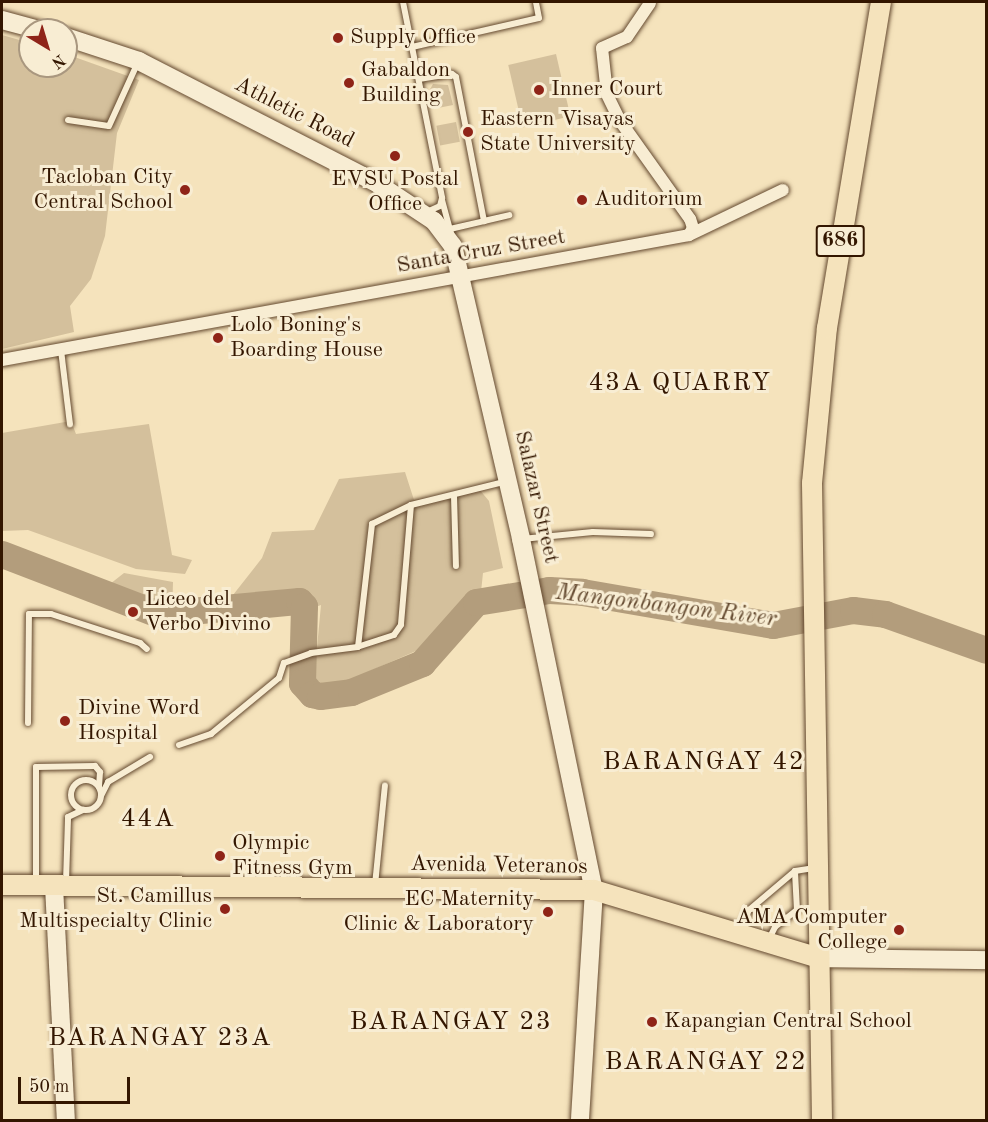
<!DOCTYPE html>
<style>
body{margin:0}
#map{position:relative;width:988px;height:1122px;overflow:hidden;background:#f5e3bc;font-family:"Old Standard TT",serif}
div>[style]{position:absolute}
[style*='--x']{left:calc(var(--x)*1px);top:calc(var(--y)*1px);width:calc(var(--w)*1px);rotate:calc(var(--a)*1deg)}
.green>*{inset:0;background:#d4c09c;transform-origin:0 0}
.river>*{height:27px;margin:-13.5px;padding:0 13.5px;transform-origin:13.5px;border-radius:13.5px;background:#b39d7c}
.roads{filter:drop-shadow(0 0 2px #64492f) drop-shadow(0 0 2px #64492f)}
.lane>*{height:6px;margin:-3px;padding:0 3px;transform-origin:3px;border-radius:3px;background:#f8edd3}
.lane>.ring{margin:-3px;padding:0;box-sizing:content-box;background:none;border:6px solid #f8edd3;border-radius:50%}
.street>*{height:12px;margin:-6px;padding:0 6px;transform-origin:6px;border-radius:6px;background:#f8edd3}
.secondary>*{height:18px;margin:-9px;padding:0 9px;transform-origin:9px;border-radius:9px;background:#f8edd3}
.primary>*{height:20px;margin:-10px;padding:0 10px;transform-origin:10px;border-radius:10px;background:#f5e3bc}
.dots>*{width:16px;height:16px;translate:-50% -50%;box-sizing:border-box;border:3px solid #f8edd3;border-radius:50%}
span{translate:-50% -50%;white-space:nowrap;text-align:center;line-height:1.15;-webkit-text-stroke:6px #f8edd3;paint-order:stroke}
.shield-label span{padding:2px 4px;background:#f8edd3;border:2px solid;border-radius:4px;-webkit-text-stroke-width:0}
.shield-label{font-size:21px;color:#331600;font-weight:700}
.poi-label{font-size:22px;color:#331600}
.left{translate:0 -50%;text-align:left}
.right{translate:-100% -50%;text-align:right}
.street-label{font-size:22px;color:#331600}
.water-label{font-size:24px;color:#664c32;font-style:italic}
.quarter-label{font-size:26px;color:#331600;letter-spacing:1.5px}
.frame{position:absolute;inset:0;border:3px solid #331600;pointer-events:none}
.north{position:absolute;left:18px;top:18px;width:60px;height:60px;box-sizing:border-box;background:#f8edd3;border:2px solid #a9977f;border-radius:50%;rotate:142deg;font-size:16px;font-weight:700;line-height:24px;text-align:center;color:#331600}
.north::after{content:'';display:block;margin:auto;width:21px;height:27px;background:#8f2418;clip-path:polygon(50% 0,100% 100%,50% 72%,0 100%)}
.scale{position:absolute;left:18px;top:1077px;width:112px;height:27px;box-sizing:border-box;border:3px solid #331600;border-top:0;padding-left:8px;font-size:18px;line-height:21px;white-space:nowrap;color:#331600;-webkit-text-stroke:4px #f8edd3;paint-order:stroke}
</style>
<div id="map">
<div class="green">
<i style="clip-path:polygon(2px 35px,30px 43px,30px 66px,66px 66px,66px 54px,139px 80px,117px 133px,105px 236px,91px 279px,70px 306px,74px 332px,2px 349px)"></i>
<i style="left:556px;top:54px;width:64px;height:49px;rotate:77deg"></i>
<i style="clip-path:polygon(433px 84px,448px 85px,453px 105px,433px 109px,429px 91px)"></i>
<i style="left:456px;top:122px;width:20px;height:20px;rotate:79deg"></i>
<i style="clip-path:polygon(71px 421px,76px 434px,149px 424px,172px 555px,192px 560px,185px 574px,136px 569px,28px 530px,2px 531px,2px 433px)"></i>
<i style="clip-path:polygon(405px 472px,414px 500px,479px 489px,489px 501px,503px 568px,483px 573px,481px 592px,432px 644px,331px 688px,314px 679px,321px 605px,313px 608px,306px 621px,233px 595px,262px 558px,272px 532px,314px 530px,339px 479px)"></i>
<i style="clip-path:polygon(50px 561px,110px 584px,124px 573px,173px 582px,172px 617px,161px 620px,147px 609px,107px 593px,60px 581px,50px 569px)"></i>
</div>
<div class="river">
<i style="--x:2;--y:554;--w:167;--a:21"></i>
<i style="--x:158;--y:614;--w:142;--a:-5.3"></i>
<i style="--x:299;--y:601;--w:7;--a:45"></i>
<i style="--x:304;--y:606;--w:77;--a:91.5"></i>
<i style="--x:302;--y:683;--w:15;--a:48"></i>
<i style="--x:312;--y:694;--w:8;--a:14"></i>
<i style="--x:320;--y:696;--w:31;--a:-7"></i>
<i style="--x:351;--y:692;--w:77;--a:-22.2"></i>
<i style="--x:422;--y:663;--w:81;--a:-48.5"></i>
<i style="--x:476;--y:602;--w:74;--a:-9.3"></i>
<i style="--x:549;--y:590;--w:33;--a:3"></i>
<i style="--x:582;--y:592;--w:194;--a:9.8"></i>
<i style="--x:773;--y:625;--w:81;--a:-10.6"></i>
<i style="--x:853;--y:610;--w:32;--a:7"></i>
<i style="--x:885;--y:614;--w:107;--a:19.6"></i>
</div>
<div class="roads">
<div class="lane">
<i style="--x:403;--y:2;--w:200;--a:78.7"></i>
<i style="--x:442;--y:198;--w:8;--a:104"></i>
<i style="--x:440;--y:206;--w:12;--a:156"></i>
<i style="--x:412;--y:47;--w:130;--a:-12.9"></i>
<i style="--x:539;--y:18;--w:16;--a:-101"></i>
<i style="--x:419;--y:79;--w:33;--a:-9"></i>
<i style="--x:452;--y:74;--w:5;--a:37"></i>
<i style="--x:456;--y:77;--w:147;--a:79"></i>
<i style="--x:484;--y:221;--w:26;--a:-13"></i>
<i style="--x:68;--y:120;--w:41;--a:8.3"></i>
<i style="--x:109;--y:126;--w:70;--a:-65.6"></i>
<i style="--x:442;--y:200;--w:34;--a:75"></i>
<i style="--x:450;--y:229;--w:35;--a:-13"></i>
<i style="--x:61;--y:350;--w:75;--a:83.1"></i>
<i style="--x:454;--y:496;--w:70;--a:88.4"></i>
<i style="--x:411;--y:505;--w:120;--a:94.8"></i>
<i style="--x:401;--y:625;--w:12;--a:125"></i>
<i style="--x:394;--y:635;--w:38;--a:162"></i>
<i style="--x:358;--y:647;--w:124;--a:-83.5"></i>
<i style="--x:372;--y:524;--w:43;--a:-26"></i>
<i style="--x:411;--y:505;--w:96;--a:-13.9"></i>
<i style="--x:522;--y:539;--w:71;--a:-5.6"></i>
<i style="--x:593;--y:532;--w:58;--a:2"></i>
<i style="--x:28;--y:723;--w:109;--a:-89.5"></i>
<i style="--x:29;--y:614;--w:22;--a:0"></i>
<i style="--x:51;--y:614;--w:94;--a:18"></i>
<i style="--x:140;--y:643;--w:9;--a:41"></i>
<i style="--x:179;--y:745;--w:34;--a:-19"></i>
<i style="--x:211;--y:734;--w:88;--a:-39.5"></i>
<i style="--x:279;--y:678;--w:16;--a:-72"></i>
<i style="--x:284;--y:663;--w:29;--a:-20"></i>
<i style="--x:311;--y:653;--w:47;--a:-7.3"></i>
<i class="ring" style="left:71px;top:780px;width:24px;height:24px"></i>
<i style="--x:101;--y:796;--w:16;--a:-63"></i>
<i style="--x:108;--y:782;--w:49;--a:-30.8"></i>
<i style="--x:36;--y:882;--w:115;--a:-90"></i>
<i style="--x:36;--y:767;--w:59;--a:-1"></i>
<i style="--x:95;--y:766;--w:8;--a:50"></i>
<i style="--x:100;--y:772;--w:15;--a:94"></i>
<i style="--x:66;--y:882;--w:65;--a:-88.2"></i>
<i style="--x:68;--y:817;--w:17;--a:-25"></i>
<i style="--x:375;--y:885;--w:100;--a:-84.3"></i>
<i style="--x:740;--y:932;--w:24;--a:-68"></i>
<i style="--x:749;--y:910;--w:60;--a:-40.3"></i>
<i style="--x:795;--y:871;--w:20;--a:-9"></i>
<i style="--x:769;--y:939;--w:13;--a:-63"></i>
<i style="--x:775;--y:927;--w:28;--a:-38"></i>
<i style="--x:797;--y:910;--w:39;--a:-93"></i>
</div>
<div class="street">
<i style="--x:689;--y:235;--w:104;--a:-25.6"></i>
<i style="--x:2;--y:360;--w:698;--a:-10.31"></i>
<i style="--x:689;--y:235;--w:8;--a:-60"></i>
<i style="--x:693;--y:228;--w:9;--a:-108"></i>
<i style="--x:690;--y:219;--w:120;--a:-125.5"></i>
<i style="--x:620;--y:121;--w:30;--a:-116"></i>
<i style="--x:607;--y:94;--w:46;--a:-96.2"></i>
<i style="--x:602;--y:48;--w:27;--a:-24"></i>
<i style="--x:627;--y:37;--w:41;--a:-55.9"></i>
</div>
<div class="secondary">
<i style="--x:2;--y:20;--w:39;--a:15"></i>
<i style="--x:66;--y:37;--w:77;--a:18.2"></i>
<i style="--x:139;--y:61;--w:269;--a:27.2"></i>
<i style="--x:378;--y:184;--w:67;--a:33.5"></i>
<i style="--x:434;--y:221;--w:31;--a:53"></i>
<i style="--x:453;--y:246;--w:301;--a:76.9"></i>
<i style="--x:521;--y:539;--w:359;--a:78.3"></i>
<i style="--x:594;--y:890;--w:230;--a:93.5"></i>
<i style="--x:54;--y:886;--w:234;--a:87.1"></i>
<i style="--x:819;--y:958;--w:167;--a:0.7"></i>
</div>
<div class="primary">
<i style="--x:2;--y:885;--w:592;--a:0.48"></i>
<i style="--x:594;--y:890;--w:235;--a:16.8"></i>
<i style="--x:822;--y:1120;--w:637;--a:-90.9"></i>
<i style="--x:812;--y:483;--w:156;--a:-84.5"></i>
<i style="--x:827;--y:328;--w:330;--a:-80.6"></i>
</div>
</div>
<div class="dots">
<i style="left:338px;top:38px;background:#8f2418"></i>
<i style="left:349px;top:83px;background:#8f2418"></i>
<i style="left:539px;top:90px;background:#8f2418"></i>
<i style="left:468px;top:132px;background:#8f2418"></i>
<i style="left:395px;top:156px;background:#8f2418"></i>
<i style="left:185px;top:190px;background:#8f2418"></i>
<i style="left:582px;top:200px;background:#8f2418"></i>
<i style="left:218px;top:338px;background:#8f2418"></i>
<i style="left:133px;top:612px;background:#8f2418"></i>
<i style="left:65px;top:721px;background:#8f2418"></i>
<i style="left:220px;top:856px;background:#8f2418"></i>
<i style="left:225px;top:909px;background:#8f2418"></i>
<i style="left:548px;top:912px;background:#8f2418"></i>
<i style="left:899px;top:930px;background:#8f2418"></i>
<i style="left:652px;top:1022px;background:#8f2418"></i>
</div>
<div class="shield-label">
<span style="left:840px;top:241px">686</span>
</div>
<div class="poi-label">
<span class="left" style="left:350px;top:38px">Supply Office</span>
<span class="left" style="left:361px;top:83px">Gabaldon<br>Building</span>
<span class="left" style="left:551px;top:90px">Inner Court</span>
<span class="left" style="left:480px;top:132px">Eastern Visayas<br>State University</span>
<span class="right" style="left:173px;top:190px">Tacloban City<br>Central School</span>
<span style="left:395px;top:192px">EVSU Postal<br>Office</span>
<span class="left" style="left:594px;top:200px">Auditorium</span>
<span class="left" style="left:230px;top:338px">Lolo Boning's<br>Boarding House</span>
<span class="left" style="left:145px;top:612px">Liceo del<br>Verbo Divino</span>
<span class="left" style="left:78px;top:721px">Divine Word<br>Hospital</span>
<span class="left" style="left:232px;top:856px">Olympic<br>Fitness Gym</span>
<span class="right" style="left:212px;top:909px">St. Camillus<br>Multispecialty Clinic</span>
<span class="right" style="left:534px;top:912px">EC Maternity<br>Clinic &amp; Laboratory</span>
<span class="right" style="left:887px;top:930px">AMA Computer<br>College</span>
<span class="left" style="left:664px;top:1022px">Kapangian Central School</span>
</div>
<div class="street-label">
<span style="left:294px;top:113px;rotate:27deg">Athletic Road</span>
<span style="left:481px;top:252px;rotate:-10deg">Santa Cruz Street</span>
<span style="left:536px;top:497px;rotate:77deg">Salazar Street</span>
<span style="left:499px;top:866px;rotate:1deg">Avenida Veteranos</span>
</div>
<div class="water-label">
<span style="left:666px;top:607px;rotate:7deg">Mangonbangon River</span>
</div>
<div class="quarter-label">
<span style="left:680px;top:384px">43A QUARRY</span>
<span style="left:704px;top:763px">BARANGAY 42</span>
<span style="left:148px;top:820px">44A</span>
<span style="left:451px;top:1023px">BARANGAY 23</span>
<span style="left:160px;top:1039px">BARANGAY 23A</span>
<span style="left:706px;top:1063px">BARANGAY 22</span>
</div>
<div class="frame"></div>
<div class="north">N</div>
<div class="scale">50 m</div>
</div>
